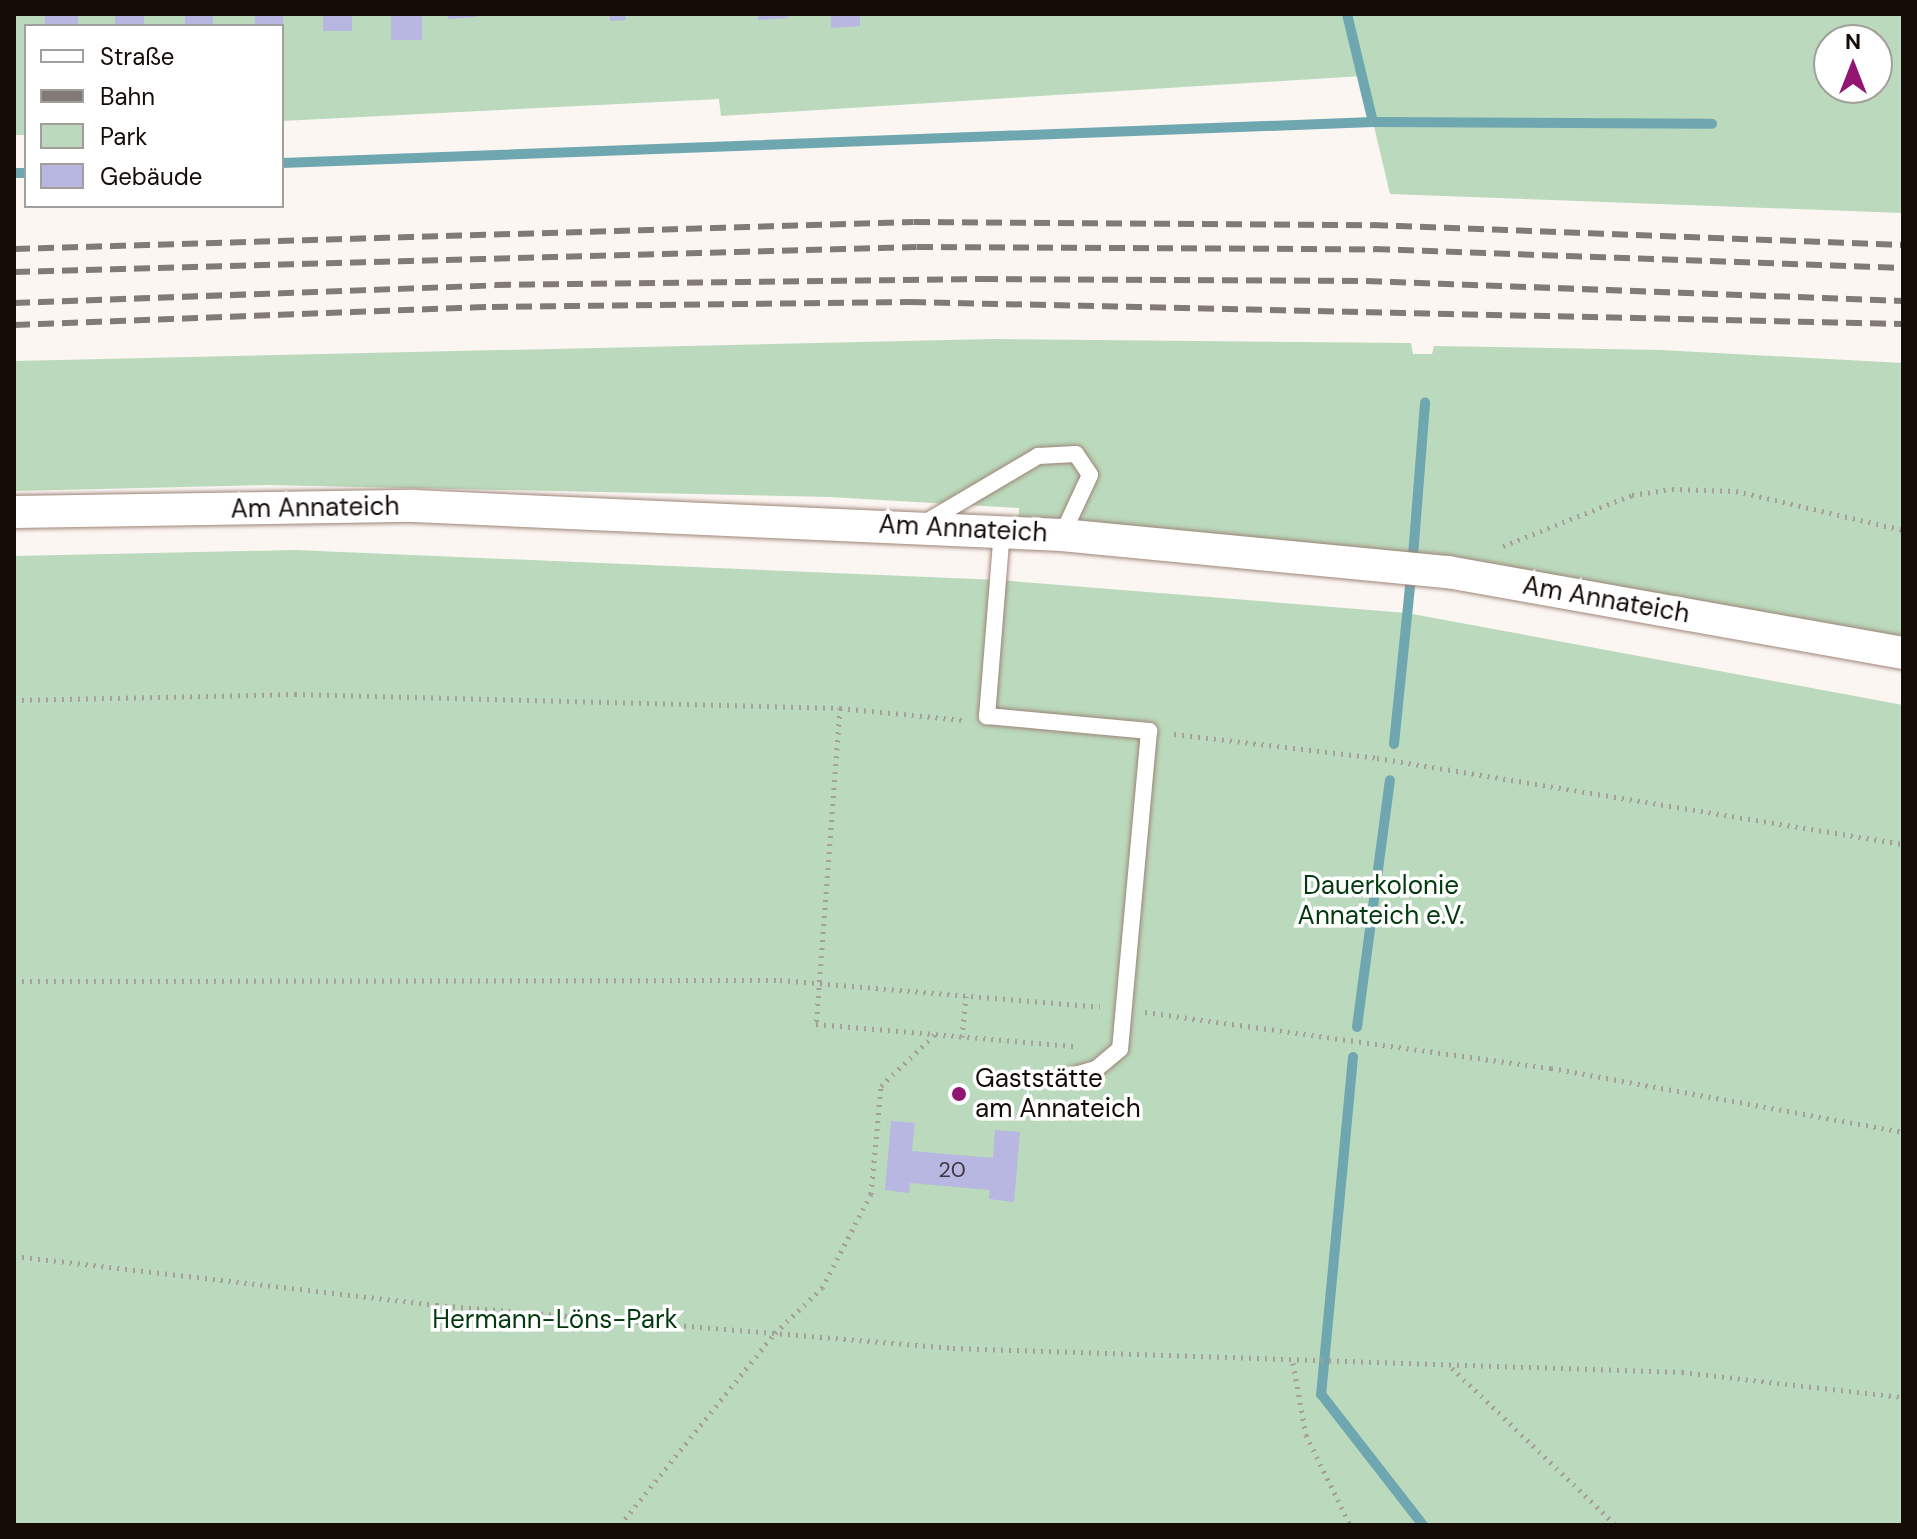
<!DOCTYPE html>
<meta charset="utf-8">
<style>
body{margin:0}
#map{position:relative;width:1917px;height:1539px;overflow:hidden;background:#fcf6f3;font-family:"DM Sans",sans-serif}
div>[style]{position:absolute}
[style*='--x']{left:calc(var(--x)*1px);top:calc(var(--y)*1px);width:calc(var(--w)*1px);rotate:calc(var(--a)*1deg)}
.green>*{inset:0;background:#bbd9bc}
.stream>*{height:10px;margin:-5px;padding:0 5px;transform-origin:5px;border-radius:5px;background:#6fa7b0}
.building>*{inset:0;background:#b8b7e2;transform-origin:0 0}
.path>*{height:5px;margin-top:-2.5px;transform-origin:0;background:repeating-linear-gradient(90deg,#a59e9a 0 2px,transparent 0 8px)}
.roads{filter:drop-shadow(0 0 2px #9e8478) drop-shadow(0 0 2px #9e8478)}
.lane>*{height:16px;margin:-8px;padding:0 8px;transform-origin:8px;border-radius:8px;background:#fff}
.street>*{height:32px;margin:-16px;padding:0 16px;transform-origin:16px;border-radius:16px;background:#fff}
.rail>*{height:6px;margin-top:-3px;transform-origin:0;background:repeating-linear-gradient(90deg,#827a77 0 16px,transparent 0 24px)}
.dots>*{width:22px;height:22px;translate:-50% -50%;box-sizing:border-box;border:4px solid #fff;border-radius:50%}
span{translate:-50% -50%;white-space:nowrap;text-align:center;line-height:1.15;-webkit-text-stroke:7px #fff;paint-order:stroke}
.number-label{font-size:22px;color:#3e373e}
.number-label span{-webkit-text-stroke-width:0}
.street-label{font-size:26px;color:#150c08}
.park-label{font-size:26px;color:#03390e}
.poi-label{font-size:26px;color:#150c08}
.left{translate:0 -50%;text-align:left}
.frame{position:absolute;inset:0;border:16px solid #150c08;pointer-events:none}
.legend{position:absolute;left:24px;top:24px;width:260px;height:184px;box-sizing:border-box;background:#fff;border:2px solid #a19e9c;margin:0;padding:10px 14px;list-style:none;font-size:24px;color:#150c08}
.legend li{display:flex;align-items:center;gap:16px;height:40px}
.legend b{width:40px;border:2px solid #a19e9c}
.north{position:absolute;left:1813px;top:24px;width:80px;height:80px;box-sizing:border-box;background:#fff;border:2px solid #a19e9c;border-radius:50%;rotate:0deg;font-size:22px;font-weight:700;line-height:32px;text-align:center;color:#150c08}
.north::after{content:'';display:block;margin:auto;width:28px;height:36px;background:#921571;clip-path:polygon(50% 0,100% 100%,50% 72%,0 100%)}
</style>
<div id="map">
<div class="green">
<i style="clip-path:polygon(evenodd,14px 14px,1903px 14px,1903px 213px,1390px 194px,1362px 76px,721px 116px,719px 99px,282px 121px,282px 26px,26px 26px,26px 135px,14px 135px,14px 14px,1829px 40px,1877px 40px,1877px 88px,1829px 88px,1829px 40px)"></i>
<i style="clip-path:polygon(992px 339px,1411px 343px,1413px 354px,1432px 354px,1434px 346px,1661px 350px,1903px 363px,1903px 667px,1438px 583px,1018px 535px,1019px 508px,830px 497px,268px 485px,14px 491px,14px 361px)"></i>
<i style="clip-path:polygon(295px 550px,999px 580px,1407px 613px,1903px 705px,1903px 1525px,14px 1525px,14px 556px)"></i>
</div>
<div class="stream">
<i style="--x:1347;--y:14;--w:111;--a:76.5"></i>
<i style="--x:282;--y:163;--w:1092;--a:-2.15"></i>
<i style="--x:1373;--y:122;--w:339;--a:0.3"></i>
<i style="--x:14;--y:173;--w:12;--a:0"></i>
<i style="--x:1413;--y:556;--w:154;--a:-85.5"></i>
<i style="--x:1394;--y:744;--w:159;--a:-84.2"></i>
<i style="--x:1357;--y:1027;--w:249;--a:-82.4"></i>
<i style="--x:1353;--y:1057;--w:339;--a:95.4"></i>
<i style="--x:1321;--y:1394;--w:166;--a:52.1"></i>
</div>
<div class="building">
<i style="left:45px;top:14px;width:33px;height:12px"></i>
<i style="left:115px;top:14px;width:29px;height:12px"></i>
<i style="left:185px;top:14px;width:28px;height:12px"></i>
<i style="left:255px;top:14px;width:28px;height:12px"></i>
<i style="left:323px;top:14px;width:29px;height:17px"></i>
<i style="left:391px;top:14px;width:31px;height:26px"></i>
<i style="clip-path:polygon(448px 14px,476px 14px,476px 17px,448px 19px)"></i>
<i style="clip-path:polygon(609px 14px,625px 14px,626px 20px,610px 21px)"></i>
<i style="clip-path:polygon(758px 14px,787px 14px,788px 18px,758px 20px)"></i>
<i style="clip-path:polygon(831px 14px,860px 14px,860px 26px,831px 28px)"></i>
<i style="clip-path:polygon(891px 1121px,915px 1123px,912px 1151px,993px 1158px,995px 1130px,1020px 1132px,1014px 1202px,989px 1199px,990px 1190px,910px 1183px,909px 1193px,885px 1190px)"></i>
</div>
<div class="path">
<i style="--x:1503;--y:546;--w:139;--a:-21.6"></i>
<i style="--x:1632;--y:495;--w:40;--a:-8.5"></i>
<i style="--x:1672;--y:489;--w:64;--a:1.8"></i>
<i style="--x:1736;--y:491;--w:171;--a:13.1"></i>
<i style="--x:14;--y:700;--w:281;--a:-1.2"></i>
<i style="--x:295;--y:694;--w:545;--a:1.47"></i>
<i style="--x:840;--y:708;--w:124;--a:5.6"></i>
<i style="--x:840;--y:708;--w:317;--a:94.3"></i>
<i style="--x:816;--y:1024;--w:260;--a:4.9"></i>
<i style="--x:1174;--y:734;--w:204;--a:6.7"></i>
<i style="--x:1377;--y:758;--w:533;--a:9.29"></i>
<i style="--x:14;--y:981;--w:766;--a:-0.07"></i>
<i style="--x:780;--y:980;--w:321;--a:4.8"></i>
<i style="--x:1145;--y:1012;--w:410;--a:7.9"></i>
<i style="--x:1551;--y:1068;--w:358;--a:10.3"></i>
<i style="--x:962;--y:1037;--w:41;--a:-84.4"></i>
<i style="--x:14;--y:1256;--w:426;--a:6.6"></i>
<i style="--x:437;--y:1305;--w:518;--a:4.76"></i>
<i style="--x:953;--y:1348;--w:729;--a:1.89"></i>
<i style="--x:1682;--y:1372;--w:222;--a:6.5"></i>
<i style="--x:1293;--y:1363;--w:73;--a:79.8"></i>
<i style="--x:1306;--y:1435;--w:100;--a:63.9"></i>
<i style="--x:1452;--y:1368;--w:227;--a:43.8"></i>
<i style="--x:620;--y:1525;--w:247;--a:-51.1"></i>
<i style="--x:775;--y:1333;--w:65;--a:-43.8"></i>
<i style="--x:822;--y:1288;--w:106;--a:-62.5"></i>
<i style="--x:871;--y:1194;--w:108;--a:-84.7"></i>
<i style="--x:881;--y:1086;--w:74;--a:-43.9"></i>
</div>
<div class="roads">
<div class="lane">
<i style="--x:923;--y:524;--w:134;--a:-30.6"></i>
<i style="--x:1038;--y:456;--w:38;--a:-3"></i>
<i style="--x:1076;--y:454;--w:25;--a:56"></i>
<i style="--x:1090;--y:475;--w:66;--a:115"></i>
<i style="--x:1002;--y:530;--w:187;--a:94.6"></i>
<i style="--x:987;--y:716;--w:163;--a:5.3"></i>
<i style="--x:1149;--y:731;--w:319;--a:95.2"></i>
<i style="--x:1120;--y:1049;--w:31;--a:140"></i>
<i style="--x:1096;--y:1069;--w:33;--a:164"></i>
</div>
<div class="street">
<i style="--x:14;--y:512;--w:400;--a:-0.9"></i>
<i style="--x:414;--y:506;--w:649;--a:2.56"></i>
<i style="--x:1062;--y:535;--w:388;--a:5.5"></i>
<i style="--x:1448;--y:572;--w:462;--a:10.1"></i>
</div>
</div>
<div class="rail">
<i style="--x:14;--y:249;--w:900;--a:-1.72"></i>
<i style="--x:914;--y:222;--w:458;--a:0.4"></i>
<i style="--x:1372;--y:225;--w:531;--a:2.16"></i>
<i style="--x:14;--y:272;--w:903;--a:-1.59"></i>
<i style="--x:917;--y:247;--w:457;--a:0.3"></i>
<i style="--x:1374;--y:249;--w:529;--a:2.06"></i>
<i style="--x:14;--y:303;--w:481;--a:-2.1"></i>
<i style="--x:495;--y:285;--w:487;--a:-0.7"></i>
<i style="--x:982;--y:279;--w:384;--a:0.3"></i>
<i style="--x:1366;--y:281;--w:537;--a:2.13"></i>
<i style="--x:14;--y:325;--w:478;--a:-2.2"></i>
<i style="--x:492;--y:307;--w:418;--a:-0.7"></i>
<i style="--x:910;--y:302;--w:993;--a:1.27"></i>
</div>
<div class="dots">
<i style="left:959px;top:1094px;background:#921571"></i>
</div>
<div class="number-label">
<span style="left:952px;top:1170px">20</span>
</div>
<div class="street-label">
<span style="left:315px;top:508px;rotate:-1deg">Am Annateich</span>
<span style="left:963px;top:529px;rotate:3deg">Am Annateich</span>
<span style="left:1606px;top:600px;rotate:10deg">Am Annateich</span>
</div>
<div class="park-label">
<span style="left:1381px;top:901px">Dauerkolonie<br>Annateich e.V.</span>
<span style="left:555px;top:1320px">Hermann-Löns-Park</span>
</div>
<div class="poi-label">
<span class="left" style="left:975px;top:1094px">Gaststätte<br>am Annateich</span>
</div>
<div class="frame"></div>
<ul class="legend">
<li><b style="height:10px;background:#fff"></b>Straße</li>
<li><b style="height:10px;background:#827a77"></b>Bahn</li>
<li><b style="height:22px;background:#bbd9bc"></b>Park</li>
<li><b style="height:22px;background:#b8b7e2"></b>Gebäude</li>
</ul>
<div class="north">N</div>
</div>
